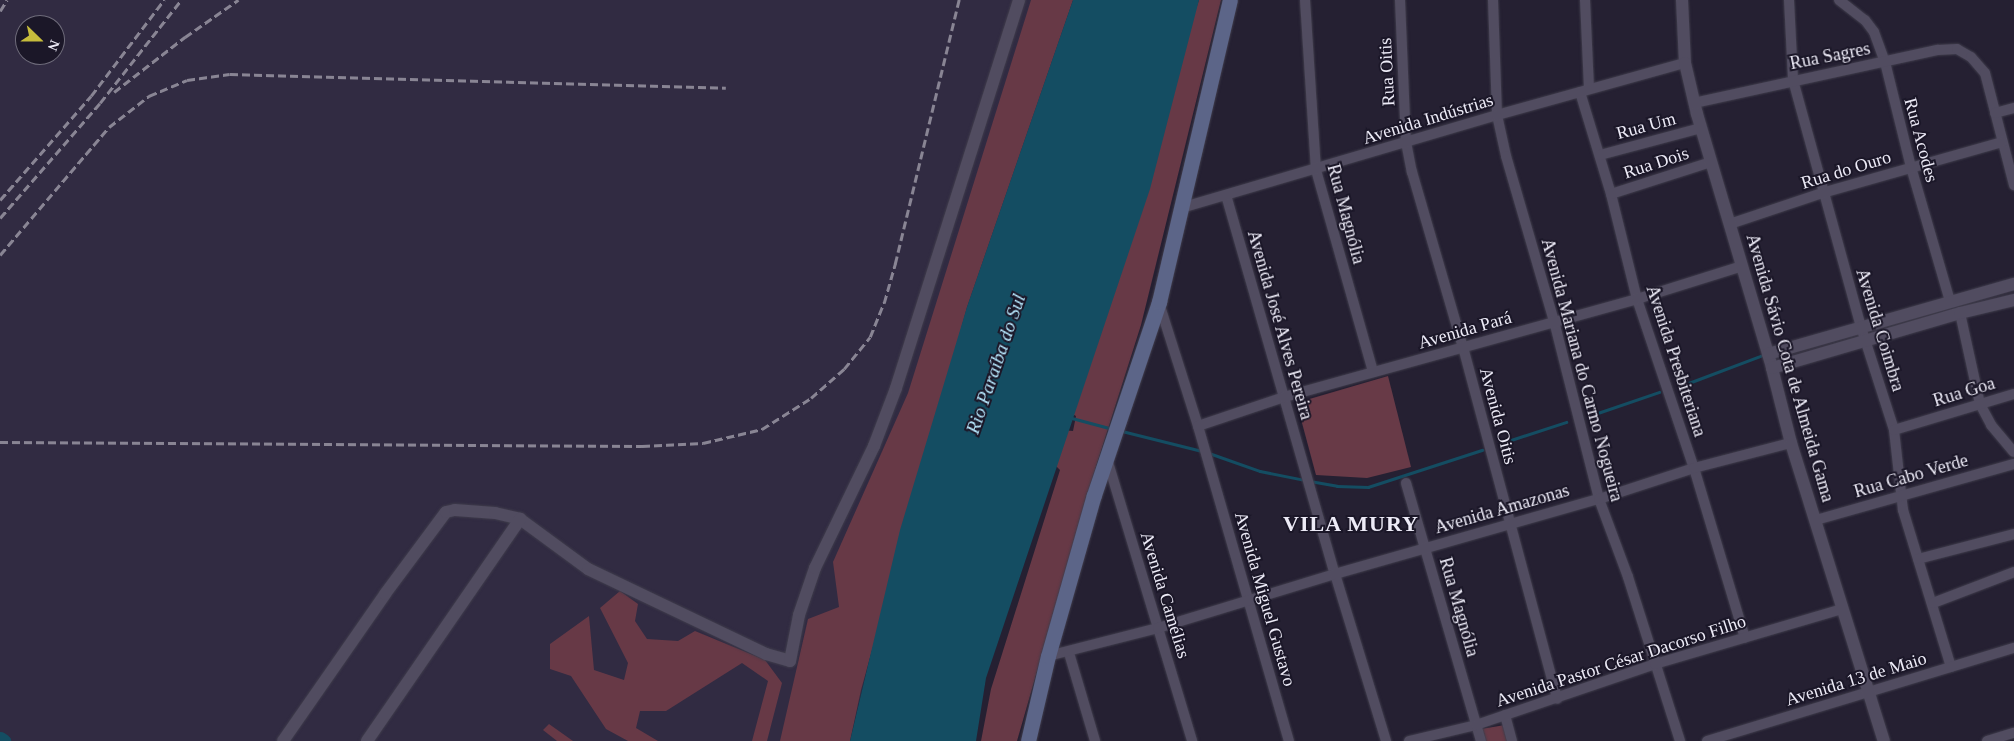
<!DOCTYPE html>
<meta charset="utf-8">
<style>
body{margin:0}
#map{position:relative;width:2014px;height:741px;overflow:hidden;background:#252032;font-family:Georgia,serif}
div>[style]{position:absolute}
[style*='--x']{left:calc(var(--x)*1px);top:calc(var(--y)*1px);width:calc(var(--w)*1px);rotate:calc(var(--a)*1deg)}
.built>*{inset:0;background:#312b42}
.green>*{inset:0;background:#683a47}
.forest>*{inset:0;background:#673946}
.water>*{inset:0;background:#144d62}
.stream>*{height:2.5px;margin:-1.25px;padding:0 1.25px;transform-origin:1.25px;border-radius:1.25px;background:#144d62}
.river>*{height:15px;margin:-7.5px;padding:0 7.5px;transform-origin:7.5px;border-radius:7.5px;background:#144d62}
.roads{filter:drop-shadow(0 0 1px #3f3c4b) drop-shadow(0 0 1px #3f3c4b)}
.minor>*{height:10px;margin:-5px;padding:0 5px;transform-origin:5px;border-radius:5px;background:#514c60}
.tertiary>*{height:12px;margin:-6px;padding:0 6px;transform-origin:6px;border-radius:6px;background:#514c60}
.secondary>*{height:15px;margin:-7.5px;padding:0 7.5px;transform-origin:7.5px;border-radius:7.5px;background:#5c6588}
.rail>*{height:2.5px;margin-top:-1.25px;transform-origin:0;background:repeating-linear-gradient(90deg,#898594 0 8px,transparent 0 12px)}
span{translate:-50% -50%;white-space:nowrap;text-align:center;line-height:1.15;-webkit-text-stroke:4px #1b1728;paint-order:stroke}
.street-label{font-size:18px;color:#edebf7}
.water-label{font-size:19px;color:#b7e8fe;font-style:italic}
.district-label{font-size:22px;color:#edebf7;font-weight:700;letter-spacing:1px}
.north{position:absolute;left:15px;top:15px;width:50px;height:50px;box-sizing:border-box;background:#1b1728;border:1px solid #6f6c7b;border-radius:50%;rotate:112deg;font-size:14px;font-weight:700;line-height:20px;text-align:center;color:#edebf7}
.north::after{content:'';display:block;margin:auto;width:18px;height:22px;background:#c6bc3c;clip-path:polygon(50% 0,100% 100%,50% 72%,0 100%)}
</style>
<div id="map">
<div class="built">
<i style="clip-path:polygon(evenodd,0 0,1073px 0,900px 530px,850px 741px,0 741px,0 0,25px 25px,55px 25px,55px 55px,25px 55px,25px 25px)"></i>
</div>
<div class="green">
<i style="clip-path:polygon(1388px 376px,1411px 467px,1367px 478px,1316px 475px,1298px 408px,1306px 400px)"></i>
<i style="clip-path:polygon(1505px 725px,1509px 741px,1485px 741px,1481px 729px)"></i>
</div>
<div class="forest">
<i style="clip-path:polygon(1031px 0,1073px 0,967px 307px,861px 690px,850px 741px,780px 741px,808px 619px,839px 607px,833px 562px,908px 393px)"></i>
<i style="clip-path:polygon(1199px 0,1221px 0,1141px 325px,1093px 476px,1017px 741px,981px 741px,991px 689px,1060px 470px,1042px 452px,1048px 429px,1073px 431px,1076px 416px,1060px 407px)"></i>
<i style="clip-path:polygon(620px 591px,638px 604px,635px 621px,647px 639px,678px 641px,695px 631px,765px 660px,782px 683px,767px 741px,752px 741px,768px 681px,742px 663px,666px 711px,640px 711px,636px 728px,658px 741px,628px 741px,606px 729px,571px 676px,550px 669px,550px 644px,589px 616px,594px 670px,624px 680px,628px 663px,600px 608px)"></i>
<i style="clip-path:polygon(549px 724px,573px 741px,557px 741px,543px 730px)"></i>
</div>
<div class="water">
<i style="clip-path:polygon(1073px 0,1199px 0,1150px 189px,986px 678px,976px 741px,850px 741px,900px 530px,967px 307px)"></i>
</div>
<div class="stream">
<i style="--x:1686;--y:384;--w:82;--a:-20.6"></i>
<i style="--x:1589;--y:416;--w:74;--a:-18.9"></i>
<i style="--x:1072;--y:418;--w:39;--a:15"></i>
<i style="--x:1122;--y:431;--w:82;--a:14"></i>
<i style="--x:1511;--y:440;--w:58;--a:-18.1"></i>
<i style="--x:1209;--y:453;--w:54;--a:19.4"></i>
<i style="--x:1260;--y:471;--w:46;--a:11.3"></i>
<i style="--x:1310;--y:481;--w:27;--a:10"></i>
<i style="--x:1337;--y:486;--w:31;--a:2"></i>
<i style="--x:1368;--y:487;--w:120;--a:-18"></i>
</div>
<div class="river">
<i style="--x:0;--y:739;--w:4;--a:34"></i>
</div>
<div class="roads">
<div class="minor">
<i style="--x:1305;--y:0;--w:170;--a:86.3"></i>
<i style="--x:1316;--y:170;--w:210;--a:74.2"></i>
<i style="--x:1400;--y:0;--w:142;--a:87.6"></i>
<i style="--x:1406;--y:142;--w:31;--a:79"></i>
<i style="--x:1412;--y:172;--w:182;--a:73.8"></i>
<i style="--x:1463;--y:347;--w:364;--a:75"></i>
<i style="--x:1493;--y:0;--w:115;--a:88"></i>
<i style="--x:1497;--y:115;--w:42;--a:77.6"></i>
<i style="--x:1506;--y:156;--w:172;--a:73.8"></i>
<i style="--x:1554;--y:321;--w:184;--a:75.8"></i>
<i style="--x:1599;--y:499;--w:83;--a:69.6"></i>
<i style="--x:1628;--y:577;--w:172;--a:72.4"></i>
<i style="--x:1585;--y:0;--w:89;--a:87.4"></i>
<i style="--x:1789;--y:0;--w:80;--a:87.1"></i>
<i style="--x:1793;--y:80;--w:256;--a:74.6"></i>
<i style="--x:1861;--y:327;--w:108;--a:72.2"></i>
<i style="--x:1894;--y:430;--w:81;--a:83.6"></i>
<i style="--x:1903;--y:510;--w:164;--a:73"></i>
<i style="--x:1839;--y:0;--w:33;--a:38"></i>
<i style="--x:1865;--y:20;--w:15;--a:53"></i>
<i style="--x:1874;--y:32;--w:32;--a:70"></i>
<i style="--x:1885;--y:62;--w:108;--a:76.1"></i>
<i style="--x:1911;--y:167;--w:140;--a:73.8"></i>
<i style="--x:1580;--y:92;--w:107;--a:73.1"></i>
<i style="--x:1611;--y:194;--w:108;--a:76.1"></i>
<i style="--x:1637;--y:299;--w:178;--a:71.4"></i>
<i style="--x:1694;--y:468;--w:177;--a:73.3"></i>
<i style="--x:1694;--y:103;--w:250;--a:-12.3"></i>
<i style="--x:1938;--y:50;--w:19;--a:-3"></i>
<i style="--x:1957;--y:49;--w:16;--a:30"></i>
<i style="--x:1971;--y:57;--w:21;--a:49"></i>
<i style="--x:1985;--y:73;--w:116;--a:75.5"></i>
<i style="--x:1995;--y:113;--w:20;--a:-15"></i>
<i style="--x:1600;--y:155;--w:105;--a:-15"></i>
<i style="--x:1611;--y:194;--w:105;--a:-17.7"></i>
<i style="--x:1226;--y:195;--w:394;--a:74"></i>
<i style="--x:1335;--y:574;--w:175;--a:73"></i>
<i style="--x:1181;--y:208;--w:329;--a:-16.4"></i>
<i style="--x:1497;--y:115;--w:195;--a:-15.5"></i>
<i style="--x:1730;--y:224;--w:97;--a:-18.6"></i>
<i style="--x:1822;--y:193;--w:187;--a:-15.8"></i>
<i style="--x:1159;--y:303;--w:129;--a:72.4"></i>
<i style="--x:1198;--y:426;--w:328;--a:73.9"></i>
<i style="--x:1960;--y:313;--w:93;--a:77.6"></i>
<i style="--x:1980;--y:404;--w:24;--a:62"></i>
<i style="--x:1991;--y:425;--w:35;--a:50"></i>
<i style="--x:1198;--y:426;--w:91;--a:-18.6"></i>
<i style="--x:1284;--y:397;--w:366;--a:-15.5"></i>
<i style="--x:1637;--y:299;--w:110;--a:-17.4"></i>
<i style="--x:1894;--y:430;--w:125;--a:-16.7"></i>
<i style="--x:1107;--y:459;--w:295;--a:73.2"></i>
<i style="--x:1406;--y:483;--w:269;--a:73.8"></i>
<i style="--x:1816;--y:520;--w:206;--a:-15.8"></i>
<i style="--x:1918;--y:559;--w:99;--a:-14.6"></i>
<i style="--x:1933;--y:603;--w:87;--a:-20.9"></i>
<i style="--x:1069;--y:653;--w:92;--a:73.5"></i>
<i style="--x:1048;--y:656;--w:114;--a:-14.3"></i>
<i style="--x:1158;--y:628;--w:185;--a:-17"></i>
<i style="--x:1335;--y:574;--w:274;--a:-15.9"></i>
<i style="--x:1599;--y:499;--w:100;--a:-18.1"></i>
<i style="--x:1694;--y:468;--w:100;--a:-14.5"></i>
<i style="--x:1505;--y:715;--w:27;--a:75"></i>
<i style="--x:1409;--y:741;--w:69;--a:-13.4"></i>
<i style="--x:1476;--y:725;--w:189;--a:-18.8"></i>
<i style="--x:1655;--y:664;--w:195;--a:-16.4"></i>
<i style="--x:1707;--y:741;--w:321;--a:-16.9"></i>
<i style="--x:1987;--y:741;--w:28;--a:-17"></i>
</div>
<div class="tertiary">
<i style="--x:1682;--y:0;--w:63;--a:87.3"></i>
<i style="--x:1685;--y:63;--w:52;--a:76.8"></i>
<i style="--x:1697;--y:114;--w:265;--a:73.5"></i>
<i style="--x:1772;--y:368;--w:77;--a:75.8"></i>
<i style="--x:1791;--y:443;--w:312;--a:72.7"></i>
<i style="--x:1768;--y:354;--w:256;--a:-15.9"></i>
<i style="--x:1772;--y:368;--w:196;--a:-16.3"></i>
<i style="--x:1960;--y:313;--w:56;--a:-13.5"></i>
<i style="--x:283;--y:741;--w:179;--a:-55.2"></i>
<i style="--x:385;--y:594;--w:102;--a:-53.4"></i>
<i style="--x:446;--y:512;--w:9;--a:-13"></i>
<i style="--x:455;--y:510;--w:40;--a:4.3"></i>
<i style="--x:495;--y:513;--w:26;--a:13"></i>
<i style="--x:520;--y:519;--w:84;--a:36.3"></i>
<i style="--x:588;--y:569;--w:197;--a:25.5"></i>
<i style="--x:766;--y:654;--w:25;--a:16"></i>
<i style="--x:790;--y:661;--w:47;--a:-78.9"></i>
<i style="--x:799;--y:615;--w:50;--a:-71.2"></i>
<i style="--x:815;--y:568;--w:136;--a:-64.2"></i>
<i style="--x:874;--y:446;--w:62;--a:-69.2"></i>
<i style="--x:896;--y:388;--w:407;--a:-72.4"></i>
<i style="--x:367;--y:741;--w:270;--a:-55.4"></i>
</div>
<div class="secondary">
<i style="--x:1028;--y:741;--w:87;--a:-76.8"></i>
<i style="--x:1048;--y:656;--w:167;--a:-74.1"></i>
<i style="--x:1094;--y:495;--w:204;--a:-71.4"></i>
<i style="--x:1159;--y:302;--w:310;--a:-76.8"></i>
</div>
</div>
<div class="rail">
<i style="--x:0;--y:11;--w:13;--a:-58"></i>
<i style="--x:114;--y:92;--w:90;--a:-37.8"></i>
<i style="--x:185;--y:37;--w:65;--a:-34.9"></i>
<i style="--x:0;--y:200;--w:138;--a:-48.8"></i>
<i style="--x:91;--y:96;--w:121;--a:-52.8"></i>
<i style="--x:0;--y:218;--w:152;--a:-49"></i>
<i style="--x:100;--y:103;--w:131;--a:-51.8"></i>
<i style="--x:0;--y:255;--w:168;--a:-49.6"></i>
<i style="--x:109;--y:127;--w:51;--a:-37.8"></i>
<i style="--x:149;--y:96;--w:41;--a:-22.8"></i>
<i style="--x:187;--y:80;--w:43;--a:-7.9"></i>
<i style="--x:230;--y:74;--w:496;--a:1.6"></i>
<i style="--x:0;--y:442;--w:642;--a:0.36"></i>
<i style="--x:642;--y:446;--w:61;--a:-2.8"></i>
<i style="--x:703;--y:443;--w:61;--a:-13.3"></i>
<i style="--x:762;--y:429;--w:58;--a:-32.3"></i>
<i style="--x:811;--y:398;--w:44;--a:-41.3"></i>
<i style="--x:844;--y:369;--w:41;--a:-50.9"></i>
<i style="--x:870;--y:337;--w:37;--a:-68"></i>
<i style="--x:884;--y:303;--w:41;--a:-74.2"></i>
<i style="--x:895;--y:264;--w:272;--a:-76.4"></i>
</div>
<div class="street-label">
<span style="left:1830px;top:56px;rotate:-11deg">Rua Sagres</span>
<span style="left:1387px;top:72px;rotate:-93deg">Rua Oitis</span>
<span style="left:1428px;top:119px;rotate:-17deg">Avenida Indústrias</span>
<span style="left:1646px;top:126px;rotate:-15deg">Rua Um</span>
<span style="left:1921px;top:140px;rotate:75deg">Rua Acodes</span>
<span style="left:1656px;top:163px;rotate:-18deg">Rua Dois</span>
<span style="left:1846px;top:170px;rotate:-17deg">Rua do Ouro</span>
<span style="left:1346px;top:214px;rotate:75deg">Rua Magnólia</span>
<span style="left:1280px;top:325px;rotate:74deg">Avenida José Alves Pereira</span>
<span style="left:1465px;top:330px;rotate:-16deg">Avenida Pará</span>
<span style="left:1880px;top:330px;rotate:73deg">Avenida Coimbra</span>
<span style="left:1676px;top:361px;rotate:72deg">Avenida Presbiteriana</span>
<span style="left:1790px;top:368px;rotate:74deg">Avenida Sávio Cota de Almeida Gama</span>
<span style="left:1582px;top:370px;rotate:75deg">Avenida Mariana do Carmo Nogueira</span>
<span style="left:1964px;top:392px;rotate:-17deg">Rua Goa</span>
<span style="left:1498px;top:416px;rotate:75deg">Avenida Oitis</span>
<span style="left:1911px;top:476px;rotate:-16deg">Rua Cabo Verde</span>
<span style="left:1502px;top:509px;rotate:-16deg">Avenida Amazonas</span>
<span style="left:1165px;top:595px;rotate:73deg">Avenida Camélias</span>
<span style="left:1265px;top:599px;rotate:74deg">Avenida Miguel Gustavo</span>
<span style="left:1459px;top:607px;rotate:74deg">Rua Magnólia</span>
<span style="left:1621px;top:661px;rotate:-18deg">Avenida Pastor César Dacorso Filho</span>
<span style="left:1856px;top:679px;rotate:-17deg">Avenida 13 de Maio</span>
</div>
<div class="water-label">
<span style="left:996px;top:364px;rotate:-71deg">Rio Paraíba do Sul</span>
</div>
<div class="district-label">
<span style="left:1351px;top:524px">VILA MURY</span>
</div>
<div class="north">N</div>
</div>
